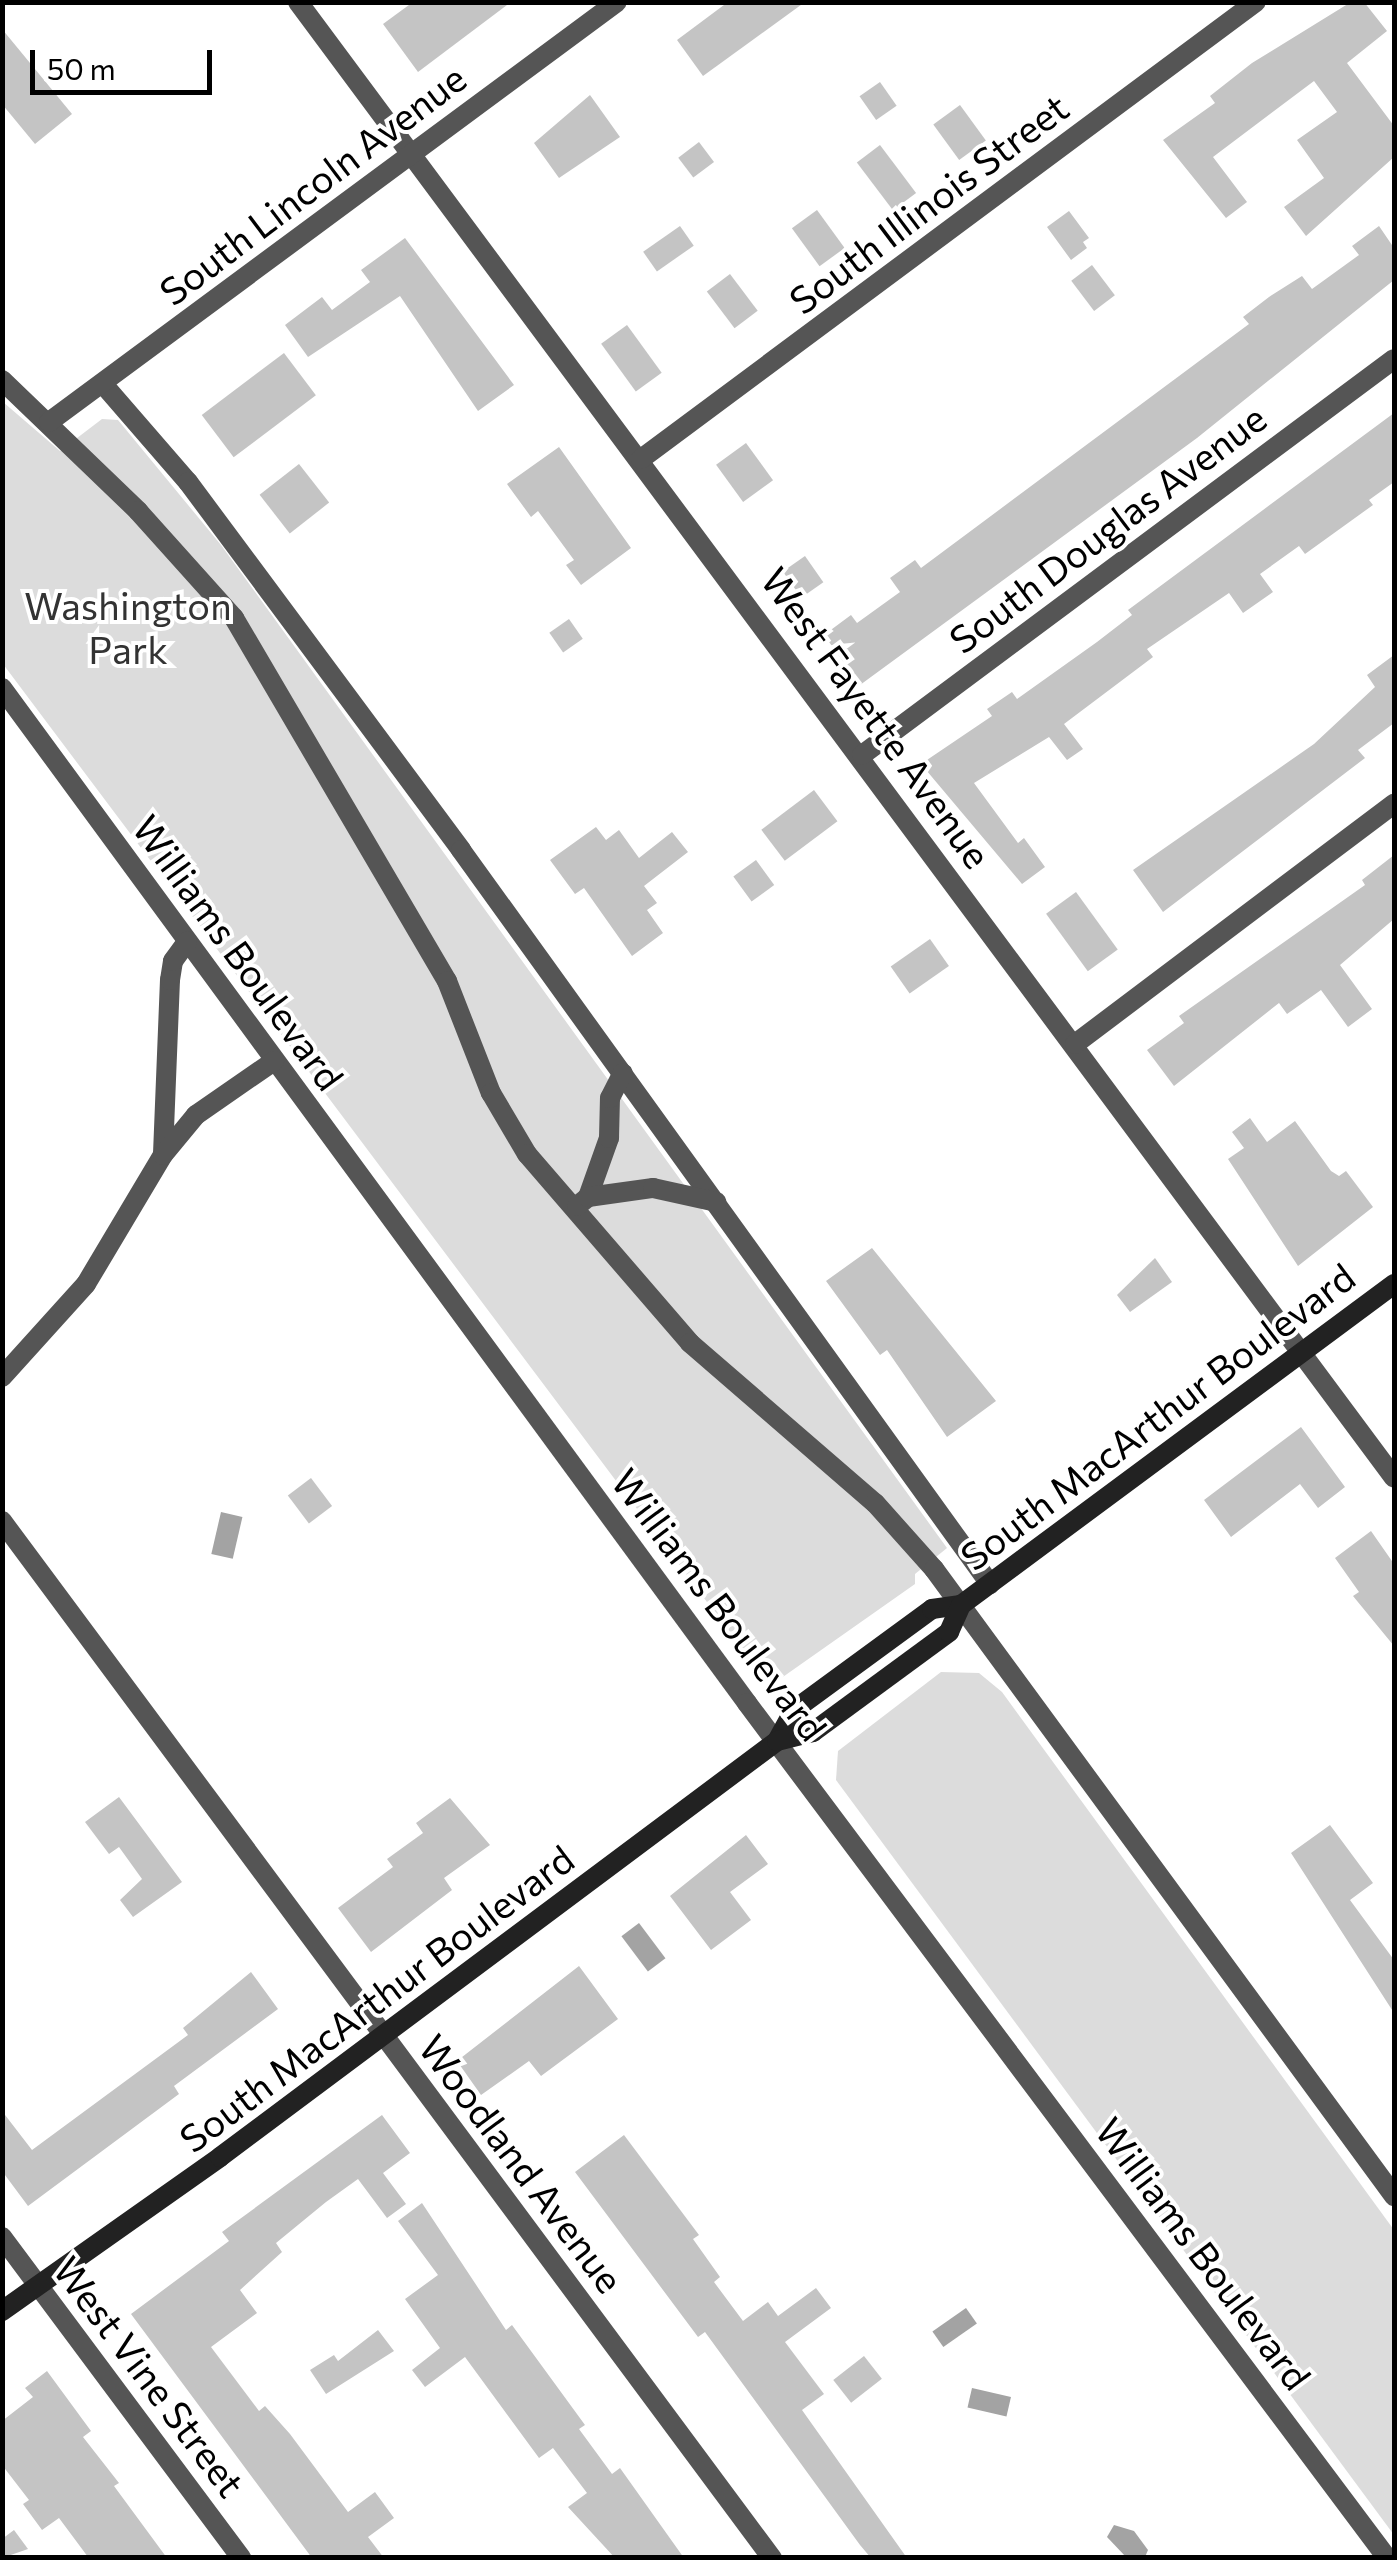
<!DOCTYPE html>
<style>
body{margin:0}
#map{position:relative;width:1397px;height:2560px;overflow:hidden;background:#fff;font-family:Commissioner,sans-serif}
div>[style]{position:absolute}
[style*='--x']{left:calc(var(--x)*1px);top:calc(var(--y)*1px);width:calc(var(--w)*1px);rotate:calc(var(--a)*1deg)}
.green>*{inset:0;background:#dcdcdc}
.water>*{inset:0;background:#a3a3a3;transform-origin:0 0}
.building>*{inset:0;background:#c4c4c4;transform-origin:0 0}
.minor>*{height:20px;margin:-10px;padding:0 10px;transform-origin:10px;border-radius:10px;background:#555}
.secondary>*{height:20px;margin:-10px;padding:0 10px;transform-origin:10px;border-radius:10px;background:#222}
span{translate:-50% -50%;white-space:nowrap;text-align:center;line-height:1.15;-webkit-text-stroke:8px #fff;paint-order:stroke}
.street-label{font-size:38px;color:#000}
.park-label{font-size:38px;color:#333}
.frame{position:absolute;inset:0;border:5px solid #000;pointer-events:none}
.scale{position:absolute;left:30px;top:50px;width:182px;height:45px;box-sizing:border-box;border:5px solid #000;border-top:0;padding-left:12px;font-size:30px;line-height:35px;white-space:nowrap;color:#000;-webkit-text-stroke:8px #fff;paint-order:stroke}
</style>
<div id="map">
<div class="green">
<i style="clip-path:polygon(3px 402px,60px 451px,102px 419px,118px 420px,221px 545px,947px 1548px,915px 1574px,915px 1584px,770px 1686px,3px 664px)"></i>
<i style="clip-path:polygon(941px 1672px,979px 1673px,1002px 1692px,1394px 2230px,1394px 2535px,836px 1780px,838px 1751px)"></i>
</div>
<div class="water">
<i style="left:221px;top:1512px;width:22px;height:43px;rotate:13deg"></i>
<i style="left:639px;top:1923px;width:44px;height:22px;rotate:53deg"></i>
<i style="left:966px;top:2308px;width:19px;height:41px;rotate:55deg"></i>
<i style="left:972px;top:2388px;width:40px;height:20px;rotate:13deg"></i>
<i style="clip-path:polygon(1114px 2525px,1134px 2531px,1148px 2550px,1145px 2557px,1126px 2557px,1107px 2537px)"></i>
</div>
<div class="building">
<i style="clip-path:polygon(413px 2px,511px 2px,418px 72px,383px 24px)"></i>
<i style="clip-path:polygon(728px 2px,805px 2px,703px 76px,677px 40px)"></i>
<i style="clip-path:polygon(1351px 2px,1364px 2px,1387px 31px,1347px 63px,1394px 126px,1394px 157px,1306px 236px,1284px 207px,1324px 178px,1297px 140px,1337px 112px,1314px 81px,1213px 157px,1247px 202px,1226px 218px,1163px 140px,1215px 103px,1210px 96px,1252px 63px)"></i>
<i style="clip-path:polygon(2px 29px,72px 114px,35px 144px,2px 104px)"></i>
<i style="left:880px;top:82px;width:29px;height:25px;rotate:55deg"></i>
<i style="clip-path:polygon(590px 95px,620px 137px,559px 178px,534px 143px)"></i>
<i style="left:960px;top:105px;width:44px;height:33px;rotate:54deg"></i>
<i style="left:699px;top:142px;width:25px;height:26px;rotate:53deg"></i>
<i style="left:880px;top:145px;width:60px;height:29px;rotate:53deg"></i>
<i style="left:817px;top:210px;width:47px;height:31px;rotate:54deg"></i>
<i style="clip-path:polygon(1069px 211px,1089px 238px,1083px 242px,1087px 248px,1071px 260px,1047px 227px)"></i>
<i style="left:680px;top:226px;width:24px;height:45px;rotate:55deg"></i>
<i style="clip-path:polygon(1379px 226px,1394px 248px,1394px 280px,1197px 438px,860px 685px,824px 635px,851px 615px,857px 623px,900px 592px,890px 578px,915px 560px,921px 568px,1249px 324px,1243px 317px,1269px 297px,1302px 276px,1312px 289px,1359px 255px,1352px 246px)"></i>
<i style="clip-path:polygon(405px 238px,514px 385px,478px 411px,400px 296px,308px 357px,285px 325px,322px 297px,332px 310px,370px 282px,361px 270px)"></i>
<i style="left:1092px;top:265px;width:38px;height:26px;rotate:53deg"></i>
<i style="left:730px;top:274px;width:46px;height:29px;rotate:53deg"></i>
<i style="left:627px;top:325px;width:59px;height:32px;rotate:54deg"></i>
<i style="left:284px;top:353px;width:53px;height:103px;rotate:53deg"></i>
<i style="clip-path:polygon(1394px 413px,1394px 482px,1369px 500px,1373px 505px,1305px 554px,1299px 546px,1260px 574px,1273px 592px,1243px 613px,1229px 593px,1147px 649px,1153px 657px,1064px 724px,1083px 749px,1067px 760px,1049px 737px,974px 783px,1018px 843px,1024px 838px,1045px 867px,1022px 884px,921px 764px,992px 716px,987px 709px,1012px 692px,1017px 699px,1097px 642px,1132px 615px,1128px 610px)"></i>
<i style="left:746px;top:443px;width:46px;height:37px;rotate:54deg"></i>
<i style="clip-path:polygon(559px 447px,631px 548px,581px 585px,566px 565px,574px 560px,538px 511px,531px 517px,507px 484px)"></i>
<i style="left:299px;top:464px;width:49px;height:50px;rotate:52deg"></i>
<i style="left:805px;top:556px;width:32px;height:27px;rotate:55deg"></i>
<i style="left:569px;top:619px;width:24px;height:24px;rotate:55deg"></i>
<i style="clip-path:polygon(1394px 655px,1394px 723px,1358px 750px,1365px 758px,1163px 912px,1133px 870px,1314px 744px,1375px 687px,1367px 675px)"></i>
<i style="left:814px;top:790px;width:39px;height:66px;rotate:53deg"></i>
<i style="clip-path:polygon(596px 827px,606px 840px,619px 830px,639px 858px,672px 832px,688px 852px,644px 886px,657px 903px,647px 910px,663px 933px,632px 956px,584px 888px,575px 894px,550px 860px)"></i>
<i style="clip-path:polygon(1394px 855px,1394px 919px,1340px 965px,1372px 1009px,1348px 1027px,1321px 990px,1287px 1014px,1279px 1003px,1174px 1086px,1147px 1050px,1184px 1023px,1179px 1016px,1365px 885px,1362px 880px)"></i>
<i style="left:756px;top:860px;width:31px;height:28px;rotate:54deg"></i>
<i style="left:1076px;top:892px;width:71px;height:37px;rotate:54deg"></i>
<i style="left:930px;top:939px;width:33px;height:48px;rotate:55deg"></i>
<i style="clip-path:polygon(1250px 1118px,1267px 1142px,1295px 1121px,1331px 1171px,1339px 1176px,1346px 1171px,1373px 1207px,1298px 1266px,1228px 1159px,1244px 1148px,1232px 1132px)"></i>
<i style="clip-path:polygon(872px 1248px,996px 1401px,947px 1437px,887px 1350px,880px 1355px,826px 1281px)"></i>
<i style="clip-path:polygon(1155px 1258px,1172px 1282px,1130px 1312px,1117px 1295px)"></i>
<i style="clip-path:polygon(1301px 1427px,1345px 1487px,1318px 1508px,1300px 1484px,1231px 1537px,1204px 1500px)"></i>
<i style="left:311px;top:1478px;width:35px;height:29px;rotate:53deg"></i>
<i style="clip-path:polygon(1371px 1531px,1394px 1564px,1394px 1646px,1353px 1596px,1359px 1592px,1335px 1558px)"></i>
<i style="clip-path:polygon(119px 1797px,182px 1882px,133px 1917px,120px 1900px,142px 1879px,119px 1847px,109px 1854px,85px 1822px)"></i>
<i style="clip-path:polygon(450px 1798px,490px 1845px,444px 1878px,452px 1890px,371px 1952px,338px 1908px,393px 1867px,387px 1859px,423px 1833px,416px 1823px)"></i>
<i style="clip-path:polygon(1330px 1825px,1373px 1883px,1350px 1900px,1394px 1960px,1394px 2013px,1291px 1853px)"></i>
<i style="clip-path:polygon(746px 1835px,768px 1864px,730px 1892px,751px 1920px,711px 1950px,670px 1896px)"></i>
<i style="clip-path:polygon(579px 1966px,618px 2019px,541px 2076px,529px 2061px,481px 2095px,457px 2061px)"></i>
<i style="clip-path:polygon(251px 1972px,278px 2009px,174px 2086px,179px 2094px,28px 2206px,2px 2171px,2px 2111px,32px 2150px,188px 2035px,183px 2028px)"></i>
<i style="clip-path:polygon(382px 2115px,410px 2153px,383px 2173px,406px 2204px,387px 2218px,358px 2179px,326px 2202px,276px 2243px,282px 2252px,240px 2290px,257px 2313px,211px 2347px,259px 2411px,265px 2406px,290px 2434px,348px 2512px,375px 2492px,394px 2518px,368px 2537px,384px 2558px,312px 2558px,131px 2314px,229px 2241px,222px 2232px)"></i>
<i style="clip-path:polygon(624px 2135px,699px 2235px,693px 2239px,720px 2277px,714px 2282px,743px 2321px,768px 2302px,778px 2316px,816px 2288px,831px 2308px,785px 2342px,824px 2394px,802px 2410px,907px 2558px,871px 2558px,860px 2545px,705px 2332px,698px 2337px,575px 2172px)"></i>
<i style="clip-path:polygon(422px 2203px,506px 2330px,512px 2325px,585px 2425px,579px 2429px,612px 2474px,620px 2468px,684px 2558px,615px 2558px,568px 2507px,587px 2493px,553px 2448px,539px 2458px,465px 2357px,425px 2387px,412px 2370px,440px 2348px,405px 2299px,438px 2275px,398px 2221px)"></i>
<i style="clip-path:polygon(378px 2330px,394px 2351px,326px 2394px,310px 2370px,334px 2355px,338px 2361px)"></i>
<i style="left:864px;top:2356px;width:29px;height:39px;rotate:52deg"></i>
<i style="clip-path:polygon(47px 2371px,91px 2431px,83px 2437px,119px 2483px,114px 2486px,167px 2558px,88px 2557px,59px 2518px,42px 2530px,23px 2504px,29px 2500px,2px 2465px,2px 2421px,33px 2397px,25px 2388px)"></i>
<i style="clip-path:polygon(14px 2530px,28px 2549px,2px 2558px,2px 2539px)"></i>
</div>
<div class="minor">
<i style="--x:298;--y:2;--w:1838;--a:53.4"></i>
<i style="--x:2;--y:380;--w:189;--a:43.9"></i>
<i style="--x:138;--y:511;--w:144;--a:48.1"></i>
<i style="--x:234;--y:618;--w:421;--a:59.6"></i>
<i style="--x:447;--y:981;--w:120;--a:68.6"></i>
<i style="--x:491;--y:1093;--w:71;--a:59.5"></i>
<i style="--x:527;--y:1154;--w:250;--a:49.2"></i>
<i style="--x:690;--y:1343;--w:245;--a:40.9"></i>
<i style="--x:875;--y:1503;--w:89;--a:48.2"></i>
<i style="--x:934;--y:1569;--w:778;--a:53.73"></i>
<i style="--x:103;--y:384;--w:130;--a:49.1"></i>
<i style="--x:188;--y:482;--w:458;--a:53.4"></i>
<i style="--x:461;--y:850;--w:905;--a:54.22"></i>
<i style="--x:49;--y:422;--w:706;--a:-36.48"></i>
<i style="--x:641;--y:459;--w:766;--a:-36.62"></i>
<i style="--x:2;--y:688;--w:1259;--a:53.72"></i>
<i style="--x:747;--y:1703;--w:1068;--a:53.18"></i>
<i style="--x:862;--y:755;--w:663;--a:-36.66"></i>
<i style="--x:1075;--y:1044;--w:399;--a:-37"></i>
<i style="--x:163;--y:1154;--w:174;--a:-87.7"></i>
<i style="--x:170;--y:980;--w:19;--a:-81"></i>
<i style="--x:173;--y:961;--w:24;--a:-54"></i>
<i style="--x:588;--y:1197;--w:63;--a:-70.4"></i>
<i style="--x:609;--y:1138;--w:40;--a:-88.6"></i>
<i style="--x:610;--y:1098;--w:28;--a:-63"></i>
<i style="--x:577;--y:1206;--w:14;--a:-39"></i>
<i style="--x:588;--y:1197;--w:66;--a:-7.9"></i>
<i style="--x:653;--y:1188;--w:65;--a:12.5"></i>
<i style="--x:2;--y:1377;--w:125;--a:-47.9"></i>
<i style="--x:86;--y:1284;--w:150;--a:-59.2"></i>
<i style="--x:163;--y:1155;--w:52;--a:-50.5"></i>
<i style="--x:196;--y:1115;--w:95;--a:-34.7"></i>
<i style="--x:2;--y:1521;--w:1292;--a:53.41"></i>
<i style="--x:2;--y:2237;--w:400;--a:53.3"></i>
</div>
<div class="secondary">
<i style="--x:777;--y:1741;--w:35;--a:-61"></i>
<i style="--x:794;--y:1710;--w:171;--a:-36.2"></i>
<i style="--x:932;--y:1609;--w:29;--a:-8"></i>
<i style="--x:961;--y:1605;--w:539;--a:-36.55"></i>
<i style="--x:2;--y:2311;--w:267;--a:-35.2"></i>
<i style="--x:220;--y:2157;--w:695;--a:-36.75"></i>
<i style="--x:777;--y:1741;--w:37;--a:-14"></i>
<i style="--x:813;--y:1732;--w:169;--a:-36.3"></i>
<i style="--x:949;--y:1632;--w:30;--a:-66"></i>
</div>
<div class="street-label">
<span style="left:312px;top:184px;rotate:-37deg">South Lincoln Avenue</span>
<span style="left:928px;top:203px;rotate:-37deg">South Illinois Street</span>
<span style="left:1107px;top:528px;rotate:-37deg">South Douglas Avenue</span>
<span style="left:877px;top:717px;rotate:54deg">West Fayette Avenue</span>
<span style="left:239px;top:952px;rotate:54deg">Williams Boulevard</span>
<span style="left:1157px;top:1416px;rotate:-37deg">South MacArthur Boulevard</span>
<span style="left:720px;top:1604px;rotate:53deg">Williams Boulevard</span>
<span style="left:376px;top:1998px;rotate:-37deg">South MacArthur Boulevard</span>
<span style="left:522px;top:2163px;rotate:53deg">Woodland Avenue</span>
<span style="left:1204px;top:2253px;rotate:53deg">Williams Boulevard</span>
<span style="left:150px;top:2376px;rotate:53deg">West Vine Street</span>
</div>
<div class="park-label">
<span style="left:128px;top:627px">Washington<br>Park</span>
</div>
<div class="frame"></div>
<div class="scale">50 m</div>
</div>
